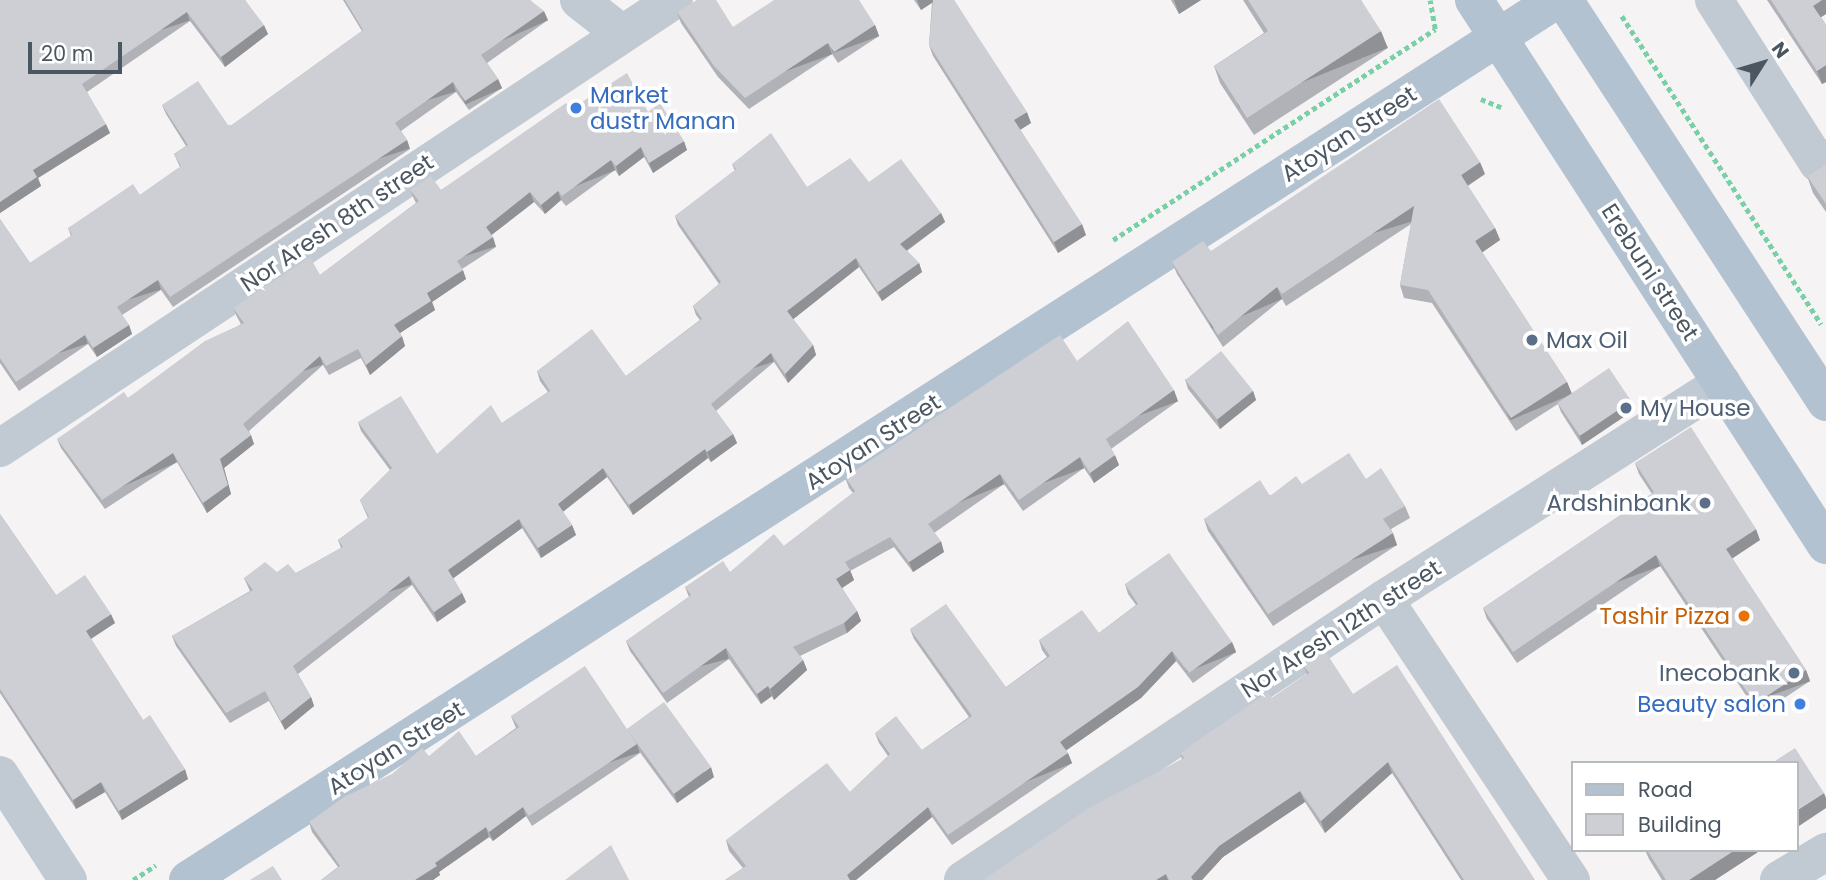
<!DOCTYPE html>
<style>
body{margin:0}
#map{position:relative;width:1826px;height:880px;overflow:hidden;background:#f5f3f3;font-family:Poppins,sans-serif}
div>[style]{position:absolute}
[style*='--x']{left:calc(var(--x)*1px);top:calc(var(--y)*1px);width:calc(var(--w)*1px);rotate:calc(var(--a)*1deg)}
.path>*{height:4.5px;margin-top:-2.25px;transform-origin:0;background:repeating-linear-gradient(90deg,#7ad0a6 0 5px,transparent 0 8.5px)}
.minor>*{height:38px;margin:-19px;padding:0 19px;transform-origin:19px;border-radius:19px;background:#c1cad2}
.major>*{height:38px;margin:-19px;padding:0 19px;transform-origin:19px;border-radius:19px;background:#b3c2d1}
.wall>*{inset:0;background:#b0b2b7}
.shaded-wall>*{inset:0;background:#909195;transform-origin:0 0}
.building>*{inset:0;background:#cdcfd5;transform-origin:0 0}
.dots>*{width:19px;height:19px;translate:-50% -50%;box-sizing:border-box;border:4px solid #fff;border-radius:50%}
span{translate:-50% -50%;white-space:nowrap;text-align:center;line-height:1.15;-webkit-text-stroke:7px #fff;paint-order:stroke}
.shop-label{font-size:23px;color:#366cbe}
.left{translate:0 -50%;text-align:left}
.right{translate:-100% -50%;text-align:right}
.street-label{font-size:23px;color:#4a5661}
.service-label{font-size:23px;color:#4e5e75}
.food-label{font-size:23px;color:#c56008}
.legend{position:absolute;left:1571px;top:761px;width:228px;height:91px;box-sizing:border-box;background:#fff;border:2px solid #b7bbc0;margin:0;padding:9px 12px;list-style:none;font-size:21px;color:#4a5661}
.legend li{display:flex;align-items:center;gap:14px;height:35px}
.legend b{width:35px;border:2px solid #b7bbc0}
.north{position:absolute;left:1728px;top:28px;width:70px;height:70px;-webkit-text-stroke:5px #fff;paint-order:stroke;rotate:53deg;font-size:19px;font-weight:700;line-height:28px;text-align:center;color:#4a5661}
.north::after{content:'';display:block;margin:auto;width:24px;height:32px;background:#4a5661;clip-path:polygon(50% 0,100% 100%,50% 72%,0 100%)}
.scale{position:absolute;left:28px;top:42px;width:94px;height:32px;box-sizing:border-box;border:4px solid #4a5661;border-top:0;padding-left:9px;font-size:21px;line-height:24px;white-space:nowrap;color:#4a5661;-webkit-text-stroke:5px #fff;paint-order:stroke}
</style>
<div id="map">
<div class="path">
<i style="--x:1622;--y:16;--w:367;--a:57.1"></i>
<i style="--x:1481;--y:99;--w:22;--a:22"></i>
<i style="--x:1113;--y:240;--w:385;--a:-33.2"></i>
<i style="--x:1435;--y:29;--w:29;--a:-100"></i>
<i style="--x:133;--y:880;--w:27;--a:-33"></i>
</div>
<div class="minor">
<i style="--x:579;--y:0;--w:53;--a:38.2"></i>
<i style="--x:1714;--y:0;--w:193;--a:57.5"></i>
<i style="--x:1818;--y:163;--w:9;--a:-32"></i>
<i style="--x:0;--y:448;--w:809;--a:-33.61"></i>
<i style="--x:1384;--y:599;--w:338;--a:56.4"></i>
<i style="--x:0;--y:775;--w:125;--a:57.1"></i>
<i style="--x:963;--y:880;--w:506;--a:-33.72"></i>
<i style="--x:1384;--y:599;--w:401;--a:-32.6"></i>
<i style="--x:1779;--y:880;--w:55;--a:-30.8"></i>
</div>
<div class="major">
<i style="--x:1474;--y:0;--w:649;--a:57.14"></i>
<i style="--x:1564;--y:0;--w:480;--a:56.9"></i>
<i style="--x:188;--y:880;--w:1627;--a:-32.75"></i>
</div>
<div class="wall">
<i style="clip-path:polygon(0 0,245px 0,268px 34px,225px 67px,190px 21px,87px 92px,110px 133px,38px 178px,41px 186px,0 213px)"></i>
<i style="clip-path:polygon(343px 0,530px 0,548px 20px,487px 63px,498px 79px,502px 88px,469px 110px,456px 92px,401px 131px,407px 140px,410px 149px,173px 307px,161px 290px,122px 315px,129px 325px,132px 334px,97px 357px,88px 344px,19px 391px,0 363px,0 219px,30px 263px,71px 236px,68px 228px,140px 195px,180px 167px,174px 154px,186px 146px,166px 114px,162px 105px,228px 125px,232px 125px,362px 31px)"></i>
<i style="clip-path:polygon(914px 0,954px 0,1031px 123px,1020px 130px,1086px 235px,1058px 253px,933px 56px,929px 45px,932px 3px,921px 10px)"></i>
<i style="clip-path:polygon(1171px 0,1201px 0,1179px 14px)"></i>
<i style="clip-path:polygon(1243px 0,1361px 0,1388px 48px,1254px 135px,1220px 83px,1214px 66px,1264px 33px)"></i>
<i style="clip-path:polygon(1767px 0,1826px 0,1826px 14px,1821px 17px,1826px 25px,1826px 82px,1822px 84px)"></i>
<i style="clip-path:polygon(677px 12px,733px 27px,875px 25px,879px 36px,838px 63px,832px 54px,749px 109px,718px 77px,681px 23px)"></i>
<i style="clip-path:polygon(571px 109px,648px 112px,687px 150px,653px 173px,644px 157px,619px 176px,615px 170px,566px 206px,561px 200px,545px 214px,534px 202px,491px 235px,496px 247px,462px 269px,466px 279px,432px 302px,435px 310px,400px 333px,405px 346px,370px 375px,361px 358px,329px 375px,323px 365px,249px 431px,254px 444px,224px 468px,231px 494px,207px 513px,177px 462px,105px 509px,61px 448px,57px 439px,128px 398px,241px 324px,237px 317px,233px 308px,320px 275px,416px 203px,414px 199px,410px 190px,441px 190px)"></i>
<i style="clip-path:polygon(732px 164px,807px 187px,869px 182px,941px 213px,945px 222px,907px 251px,919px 263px,922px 272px,882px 301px,859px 267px,793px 319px,813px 345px,816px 355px,788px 383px,774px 362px,716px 411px,733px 434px,737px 443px,711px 462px,708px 458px,633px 515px,607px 477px,563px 512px,572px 525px,576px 535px,541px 558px,522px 528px,453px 578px,462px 593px,466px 602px,437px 622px,412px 585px,298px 674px,311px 697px,314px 706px,285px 730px,269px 701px,230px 723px,176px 646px,172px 636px,250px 591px,244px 578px,277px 572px,296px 573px,341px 548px,338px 540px,368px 518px,360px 500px,390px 470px,361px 431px,358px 422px,437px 454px,502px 423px,548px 392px,540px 381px,537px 371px,626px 376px,700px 320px,696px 315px,693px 306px,719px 284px,678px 225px,675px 216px,735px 171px)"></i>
<i style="clip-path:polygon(1826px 164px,1826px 212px,1813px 193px,1807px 176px)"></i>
<i style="clip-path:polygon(1485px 174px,1468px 186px,1495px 228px,1500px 240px,1482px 252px,1567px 382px,1571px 393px,1631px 401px,1634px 410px,1582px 445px,1561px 412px,1558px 404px,1516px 431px,1432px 303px,1404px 298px,1400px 285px,1411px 224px,1286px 306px,1282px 299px,1223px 347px,1177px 274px,1172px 262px)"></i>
<i style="clip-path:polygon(1077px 361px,1178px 401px,1111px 449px,1119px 465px,1094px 483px,1084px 468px,1023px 511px,1004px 484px,934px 533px,944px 552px,913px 572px,894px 547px,850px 571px,854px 580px,842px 588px,857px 611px,861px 621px,847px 633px,800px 656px,803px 660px,807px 670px,774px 700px,772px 696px,761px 704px,729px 659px,667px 703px,630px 651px,626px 641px,689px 597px,685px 587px,730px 572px,784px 546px,853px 493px,849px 488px,845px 477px)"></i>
<i style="clip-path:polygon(1185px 379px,1253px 391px,1256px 400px,1220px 429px,1188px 389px)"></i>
<i style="clip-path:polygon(1635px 463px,1760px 540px,1732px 558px,1806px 670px,1810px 681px,1759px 715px,1660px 566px,1517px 663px,1487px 619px,1483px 608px,1652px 494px,1639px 474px)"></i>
<i style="clip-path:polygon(1366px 479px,1405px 506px,1410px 518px,1391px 529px,1397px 545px,1273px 626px,1208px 531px,1204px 519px,1302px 484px)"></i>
<i style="clip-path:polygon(0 514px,56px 595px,115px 623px,91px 639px,143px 720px,188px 779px,122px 820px,105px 792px,76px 809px,0 693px)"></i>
<i style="clip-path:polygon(1125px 584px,1232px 642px,1236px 652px,1193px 683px,1176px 661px,1141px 698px,1066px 750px,1072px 763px,952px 845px,932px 817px,856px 880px,725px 880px,743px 868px,729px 851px,726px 840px,850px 792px,888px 756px,879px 743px,875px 733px,922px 750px,969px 717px,914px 639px,910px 629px,1006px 687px,1047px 657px,1042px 650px,1039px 640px,1099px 633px,1136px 605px,1128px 594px)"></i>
<i style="clip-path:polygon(1303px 665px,1353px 694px,1535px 880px,1461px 880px,1392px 773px,1325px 833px,1305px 802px,1223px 857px,1202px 880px,983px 880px,1182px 759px,1180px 753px,1272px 698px,1307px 674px)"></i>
<i style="clip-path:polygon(511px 716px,627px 729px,714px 777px,677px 803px,639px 751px,640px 753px,532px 826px,526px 816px,493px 841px,489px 837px,439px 872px,440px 875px,433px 880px,321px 880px,338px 867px,312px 832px,309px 822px,429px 756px,476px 756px,516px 728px)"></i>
<i style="clip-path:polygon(1645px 850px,1761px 850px,1715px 880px,1662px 880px,1649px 859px)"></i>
</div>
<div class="shaded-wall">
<i style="clip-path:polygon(917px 0,936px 0,921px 10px)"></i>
<i style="clip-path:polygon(1174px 0,1201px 0,1179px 14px)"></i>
<i style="clip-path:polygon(1822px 0,1826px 0,1826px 14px,1818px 19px,1813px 6px)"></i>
<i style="left:544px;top:11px;width:10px;height:77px;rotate:66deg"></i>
<i style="left:187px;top:12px;width:9px;height:127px;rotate:72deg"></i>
<i style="clip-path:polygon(264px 25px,268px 34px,225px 67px,221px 57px)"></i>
<i style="left:875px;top:25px;width:12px;height:49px;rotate:70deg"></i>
<i style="left:1381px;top:31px;width:18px;height:160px;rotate:68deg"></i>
<i style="left:828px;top:43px;width:12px;height:100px;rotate:70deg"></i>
<i style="clip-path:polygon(1826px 65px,1826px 82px,1822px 84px,1817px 71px)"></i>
<i style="left:498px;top:79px;width:10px;height:40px;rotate:66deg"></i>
<i style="left:453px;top:82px;width:10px;height:71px;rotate:73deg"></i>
<i style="clip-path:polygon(1027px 112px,1031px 123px,1018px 131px,1014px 120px)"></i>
<i style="clip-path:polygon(106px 124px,110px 133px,38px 178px,41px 186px,0 213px,0 202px,33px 170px)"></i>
<i style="left:407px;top:140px;width:9px;height:284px;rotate:72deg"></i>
<i style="clip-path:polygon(684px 141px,687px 150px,653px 173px,649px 163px)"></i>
<i style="clip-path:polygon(641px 147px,644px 157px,619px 176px,616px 166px)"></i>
<i style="left:611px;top:160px;width:11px;height:61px;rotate:68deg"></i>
<i style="clip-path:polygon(1480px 162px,1485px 174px,1465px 187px,1461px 175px)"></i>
<i style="clip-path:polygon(558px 191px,561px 200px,545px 214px,541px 205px)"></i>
<i style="clip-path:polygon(530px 192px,534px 202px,489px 237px,486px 227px)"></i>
<i style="left:1414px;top:206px;width:14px;height:159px;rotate:73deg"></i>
<i style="clip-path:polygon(941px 213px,945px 222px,903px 253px,900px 244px)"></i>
<i style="clip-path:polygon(1082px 224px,1086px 235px,1058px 253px,1054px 242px)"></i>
<i style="clip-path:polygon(1495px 228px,1500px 240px,1480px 254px,1475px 241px)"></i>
<i style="left:493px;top:237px;width:10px;height:43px;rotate:73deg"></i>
<i style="clip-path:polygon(856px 258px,859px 267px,791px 321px,787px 311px)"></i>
<i style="clip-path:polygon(919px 263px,922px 272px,882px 301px,878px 292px)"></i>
<i style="clip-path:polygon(463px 270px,466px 279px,432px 302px,435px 310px,397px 335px,394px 325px,427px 293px)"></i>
<i style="left:158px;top:280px;width:10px;height:49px;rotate:73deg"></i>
<i style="left:1277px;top:287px;width:13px;height:76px;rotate:67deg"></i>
<i style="clip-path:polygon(129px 325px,132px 334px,97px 357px,93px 348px)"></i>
<i style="left:85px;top:335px;width:9px;height:83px;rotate:72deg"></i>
<i style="clip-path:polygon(402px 336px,405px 346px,370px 375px,366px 365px)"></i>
<i style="clip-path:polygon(813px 345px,816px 355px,788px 383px,785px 374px)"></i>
<i style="left:771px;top:353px;width:9px;height:79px;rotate:72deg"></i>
<i style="left:320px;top:356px;width:9px;height:103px;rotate:72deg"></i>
<i style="left:1567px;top:382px;width:13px;height:67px;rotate:67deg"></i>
<i style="left:1174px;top:390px;width:12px;height:84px;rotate:70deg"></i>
<i style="clip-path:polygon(1253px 391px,1256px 400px,1220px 429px,1217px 419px)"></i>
<i style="clip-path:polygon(1631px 401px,1634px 410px,1582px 445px,1579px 435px)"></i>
<i style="clip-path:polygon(733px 434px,737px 443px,711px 462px,707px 452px)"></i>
<i style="clip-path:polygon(251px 435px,254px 444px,224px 468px,231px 494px,207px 513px,203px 503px,220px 459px)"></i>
<i style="clip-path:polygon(705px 449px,708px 458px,633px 515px,629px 505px)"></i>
<i style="left:173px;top:453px;width:10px;height:85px;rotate:66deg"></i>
<i style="clip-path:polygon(1115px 455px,1119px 465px,1094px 483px,1090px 473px)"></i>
<i style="left:1080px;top:457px;width:12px;height:75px;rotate:70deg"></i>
<i style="clip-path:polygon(603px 468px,607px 477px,561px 513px,558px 504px)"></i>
<i style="left:1000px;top:474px;width:11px;height:88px;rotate:68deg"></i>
<i style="clip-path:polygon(519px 519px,522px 528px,451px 580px,448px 570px)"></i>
<i style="clip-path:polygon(572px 525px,576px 535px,541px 558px,538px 548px)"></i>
<i style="clip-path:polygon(1756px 529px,1760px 540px,1730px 560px,1726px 549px)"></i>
<i style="left:1393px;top:533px;width:13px;height:149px;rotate:72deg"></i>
<i style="clip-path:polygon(941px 541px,944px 552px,913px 572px,909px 562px)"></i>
<i style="left:1656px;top:555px;width:12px;height:173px;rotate:70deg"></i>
<i style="clip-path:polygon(850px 570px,854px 580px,839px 590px,836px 579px)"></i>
<i style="left:409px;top:576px;width:9px;height:147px;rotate:72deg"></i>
<i style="clip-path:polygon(462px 593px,466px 602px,437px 622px,434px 612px)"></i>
<i style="clip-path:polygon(857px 611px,861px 621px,847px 633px,844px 623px)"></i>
<i style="clip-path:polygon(111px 614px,115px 623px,89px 640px,86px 631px)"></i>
<i style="left:1232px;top:642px;width:11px;height:53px;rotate:68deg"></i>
<i style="left:726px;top:648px;width:11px;height:77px;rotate:75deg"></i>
<i style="clip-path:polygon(1172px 651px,1176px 661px,1141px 698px,1064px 752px,1060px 742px)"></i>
<i style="clip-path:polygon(803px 660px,807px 670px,774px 700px,770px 689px)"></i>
<i style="left:1806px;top:670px;width:12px;height:61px;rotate:70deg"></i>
<i style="clip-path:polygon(768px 686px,772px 696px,761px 704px,757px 694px)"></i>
<i style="clip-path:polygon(311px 697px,314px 706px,285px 730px,281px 721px)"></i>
<i style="left:637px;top:744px;width:9px;height:130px;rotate:72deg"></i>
<i style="left:1068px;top:753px;width:11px;height:145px;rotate:68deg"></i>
<i style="clip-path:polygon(1388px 762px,1392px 773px,1325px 833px,1321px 821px)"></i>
<i style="clip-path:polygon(711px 767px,714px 777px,677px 803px,674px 794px)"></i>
<i style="clip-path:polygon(185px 769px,188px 779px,122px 820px,119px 811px)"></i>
<i style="clip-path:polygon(101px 782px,105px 792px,76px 809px,73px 800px)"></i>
<i style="clip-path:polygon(1300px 791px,1305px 802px,1223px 857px,1202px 880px,1192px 880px,1191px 877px,1219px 846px)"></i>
<i style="clip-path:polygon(1824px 793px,1826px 798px,1826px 808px,1796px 828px,1796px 811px)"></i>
<i style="clip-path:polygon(523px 807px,526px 816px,493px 841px,489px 832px)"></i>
<i style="clip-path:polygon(928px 807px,932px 817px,856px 880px,848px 880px,847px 875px)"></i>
<i style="clip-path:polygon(486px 827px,489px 837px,439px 872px,440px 875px,433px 880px,415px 880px,435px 863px)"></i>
<i style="clip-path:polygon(1735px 850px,1761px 850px,1715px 880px,1689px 880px)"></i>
<i style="clip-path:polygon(1166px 874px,1168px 880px,1156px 880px)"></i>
</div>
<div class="building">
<i style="clip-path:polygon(0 0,245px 0,264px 25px,221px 57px,187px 12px,82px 84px,106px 124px,33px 170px,37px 177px,0 202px)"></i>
<i style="clip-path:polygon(345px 0,530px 0,544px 11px,481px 55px,498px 79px,465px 101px,453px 82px,395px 123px,407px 140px,170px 297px,158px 280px,117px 307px,129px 325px,93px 348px,85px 335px,16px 382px,0 358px,0 219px,30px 263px,72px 235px,68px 228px,133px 184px,140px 195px,181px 166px,174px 154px,188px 145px,162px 105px,198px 81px,228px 125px,232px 125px,363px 30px)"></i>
<i style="clip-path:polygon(697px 0,716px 0,733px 27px,774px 0,859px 0,875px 25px,834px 52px,828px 43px,745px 98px,714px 66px,677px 12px)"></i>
<i style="clip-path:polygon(933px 0,954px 0,1027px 112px,1014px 120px,1082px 224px,1054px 242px,929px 45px)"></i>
<i style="clip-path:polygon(1248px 0,1361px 0,1381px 31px,1247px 118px,1214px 66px,1268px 31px)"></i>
<i style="clip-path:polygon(1771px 0,1822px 0,1813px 6px,1826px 25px,1826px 65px,1817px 71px)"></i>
<i style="clip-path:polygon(627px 73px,648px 112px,660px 103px,684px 141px,649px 163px,641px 147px,616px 166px,611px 160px,562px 196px,558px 191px,541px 205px,530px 192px,486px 227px,493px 237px,457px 261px,463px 270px,427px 293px,431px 301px,394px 325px,402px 336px,366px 365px,358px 349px,326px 366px,320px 356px,243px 424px,251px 435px,220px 459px,228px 485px,203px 503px,173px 453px,102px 500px,57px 439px,124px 392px,128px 398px,205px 341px,244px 323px,233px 308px,310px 257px,320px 275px,419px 201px,410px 190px,431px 176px,441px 190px,566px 103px,571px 109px)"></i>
<i style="clip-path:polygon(1439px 99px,1480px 162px,1461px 175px,1495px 228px,1475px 241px,1567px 382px,1511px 418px,1428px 290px,1400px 285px,1414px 206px,1282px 294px,1277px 287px,1218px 335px,1172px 262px,1203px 241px,1211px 251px)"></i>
<i style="clip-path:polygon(771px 133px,807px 187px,850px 158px,869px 182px,901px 159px,941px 213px,900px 244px,919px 263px,878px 292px,856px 258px,787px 311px,813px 345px,785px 374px,771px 353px,711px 404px,733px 434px,707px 452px,705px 449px,629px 505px,603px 468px,558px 504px,572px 525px,538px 548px,519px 519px,448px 570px,462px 593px,434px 612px,409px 576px,293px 666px,311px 697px,281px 721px,265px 691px,226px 713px,172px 636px,253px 590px,244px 578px,265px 562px,277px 572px,288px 564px,296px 573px,343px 547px,338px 540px,369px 517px,360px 500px,392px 468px,358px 422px,401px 396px,437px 454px,491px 405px,502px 423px,550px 391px,537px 371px,592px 329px,626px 376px,702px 319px,693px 306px,721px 282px,675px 216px,736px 169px,732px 164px)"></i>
<i style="clip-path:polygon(1826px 164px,1826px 204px,1807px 176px)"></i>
<i style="clip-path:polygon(1128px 321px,1174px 390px,1106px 439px,1115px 455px,1090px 473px,1080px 457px,1019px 500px,1000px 474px,928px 524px,941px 541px,909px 562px,890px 537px,845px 562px,850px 570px,836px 579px,857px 611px,844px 623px,793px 647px,803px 660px,770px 689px,768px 686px,757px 694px,726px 648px,663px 693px,626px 641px,691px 595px,685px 587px,723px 561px,730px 572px,774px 534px,784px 546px,855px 491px,845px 477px,1060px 335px,1077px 361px)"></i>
<i style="left:1221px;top:351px;width:51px;height:46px;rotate:51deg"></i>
<i style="left:1609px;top:368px;width:40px;height:62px;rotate:56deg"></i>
<i style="clip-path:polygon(1691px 427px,1756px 529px,1726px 549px,1806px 670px,1755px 704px,1656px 555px,1513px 652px,1483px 608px,1654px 492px,1635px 463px)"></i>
<i style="clip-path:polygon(1349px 453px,1366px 479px,1381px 468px,1405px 506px,1383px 519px,1393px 533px,1268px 614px,1204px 519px,1260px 480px,1270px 496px,1296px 476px,1302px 484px)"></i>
<i style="clip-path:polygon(0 514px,56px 595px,85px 575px,111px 614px,86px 631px,143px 720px,150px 715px,185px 769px,119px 811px,101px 782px,73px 800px,0 689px)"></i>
<i style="clip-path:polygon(1169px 553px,1232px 642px,1189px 673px,1172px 651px,1138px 687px,1060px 742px,1068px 753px,948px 835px,928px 807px,847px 875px,850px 880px,725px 880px,746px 866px,726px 840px,827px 763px,850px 792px,890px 754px,875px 733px,896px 716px,922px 750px,972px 716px,910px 629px,946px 604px,1006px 687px,1050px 656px,1039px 640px,1082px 610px,1099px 633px,1138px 604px,1125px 584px)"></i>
<i style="clip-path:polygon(1325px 651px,1353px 694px,1397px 665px,1535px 880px,1464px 880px,1388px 762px,1321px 821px,1300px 791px,1219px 846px,1191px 877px,1193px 880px,1169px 880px,1166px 874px,1156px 880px,983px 880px,1089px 808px,1184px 758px,1180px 753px,1268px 692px,1272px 698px,1309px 673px,1303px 665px)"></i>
<i style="clip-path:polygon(585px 666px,637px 744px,529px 816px,523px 807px,489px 832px,486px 827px,435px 863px,437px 866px,415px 880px,321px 880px,340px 866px,309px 822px,344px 797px,392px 774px,422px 748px,429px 756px,459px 731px,476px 756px,519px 727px,511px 716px)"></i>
<i style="left:664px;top:702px;width:80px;height:46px;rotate:54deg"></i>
<i style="clip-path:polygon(1795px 748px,1824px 793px,1796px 811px,1796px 763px,1772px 763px)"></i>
<i style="clip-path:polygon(611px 845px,629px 880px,565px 880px)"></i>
<i style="clip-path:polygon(1647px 850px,1735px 850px,1689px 880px,1666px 880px)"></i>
<i style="clip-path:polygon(273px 866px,282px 880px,250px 880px)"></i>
</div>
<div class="dots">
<i style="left:576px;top:108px;background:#3f7fe0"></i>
<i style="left:1532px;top:340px;background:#5c6f8a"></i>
<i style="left:1626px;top:408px;background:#5c6f8a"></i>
<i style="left:1705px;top:503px;background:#5c6f8a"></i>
<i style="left:1744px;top:616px;background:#e8710a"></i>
<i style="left:1794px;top:673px;background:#5c6f8a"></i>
<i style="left:1800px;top:704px;background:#3f7fe0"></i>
</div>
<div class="shop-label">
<span class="left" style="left:590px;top:108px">Market<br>dustr Manan</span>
<span class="right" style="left:1786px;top:704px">Beauty salon</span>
</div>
<div class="street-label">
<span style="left:1349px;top:134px;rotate:-33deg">Atoyan Street</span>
<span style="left:337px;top:223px;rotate:-34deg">Nor Aresh 8th street</span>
<span style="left:1650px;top:272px;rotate:57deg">Erebuni street</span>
<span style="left:873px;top:442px;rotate:-33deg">Atoyan Street</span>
<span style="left:1341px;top:629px;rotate:-33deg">Nor Aresh 12th street</span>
<span style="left:396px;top:748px;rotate:-32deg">Atoyan Street</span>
</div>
<div class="service-label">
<span class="left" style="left:1546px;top:340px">Max Oil</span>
<span class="left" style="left:1640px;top:408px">My House</span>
<span class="right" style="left:1691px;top:503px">Ardshinbank</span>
<span class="right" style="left:1780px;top:673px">Inecobank</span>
</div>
<div class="food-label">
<span class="right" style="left:1730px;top:616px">Tashir Pizza</span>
</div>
<ul class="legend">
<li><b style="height:9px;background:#b3c2d1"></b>Road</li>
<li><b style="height:19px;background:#cdcfd5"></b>Building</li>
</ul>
<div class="north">N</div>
<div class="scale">20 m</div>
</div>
